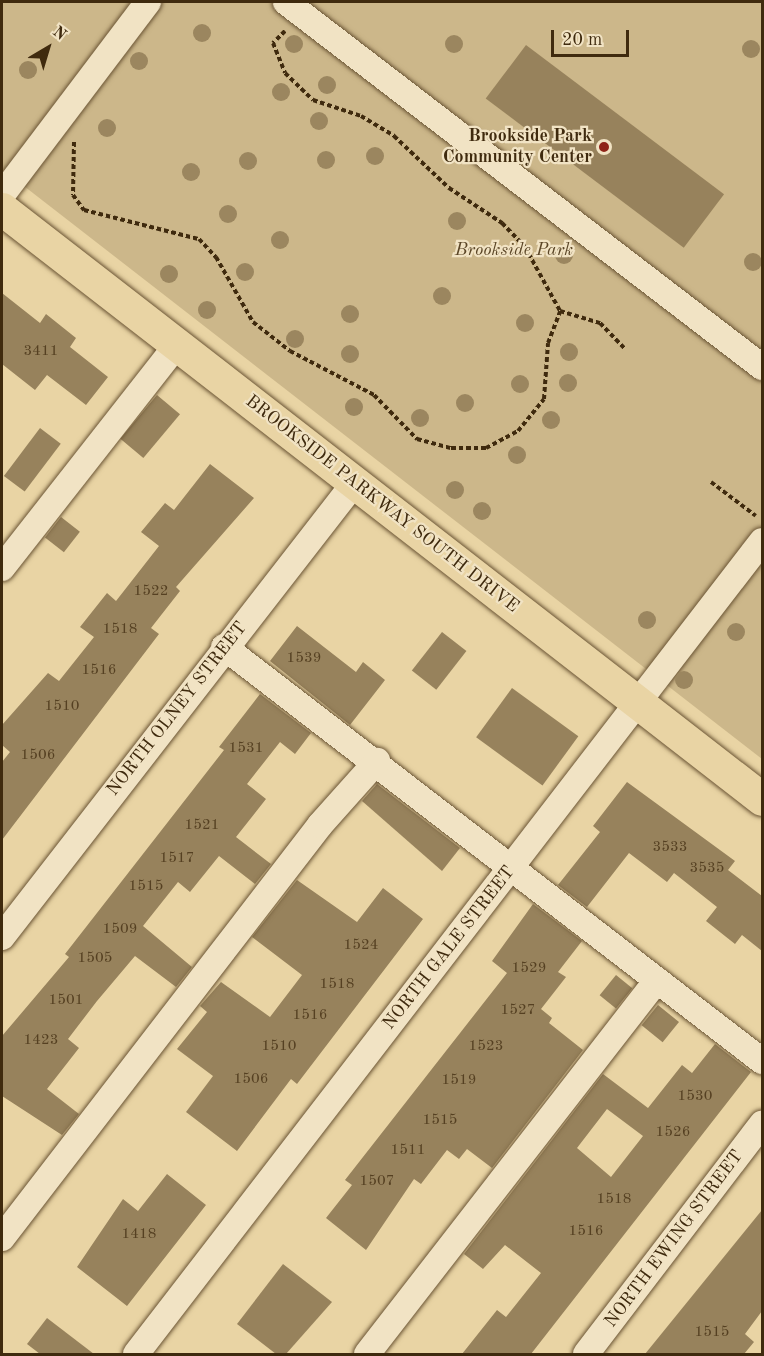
<!DOCTYPE html>
<style>
body{margin:0}
#map{position:relative;width:764px;height:1356px;overflow:hidden;background:#e9d4a4;font-family:"Old Standard TT",serif}
div>[style]{position:absolute}
[style*='--x']{left:calc(var(--x)*1px);top:calc(var(--y)*1px);width:calc(var(--w)*1px);rotate:calc(var(--a)*1deg)}
.green>*{inset:0;background:#ccb78a}
.building>*{inset:0;background:#97825c;transform-origin:0 0}
.path>*{height:4px;margin-top:-2px;transform-origin:0;background:repeating-linear-gradient(90deg,#3f2a0e 0 4.5px,transparent 0 7.5px)}
.roads{filter:drop-shadow(0 0 2px #6a5434) drop-shadow(0 0 2px #6a5434)}
.minor>*{height:26px;margin:-13px;padding:0 13px;transform-origin:13px;border-radius:13px;background:#f1e3c4}
.major>*{height:33px;margin:-16.5px;padding:0 16.5px;transform-origin:16.5px;border-radius:16.5px;background:#e9d4a4}
.trees>*{width:18px;height:18px;margin:-9px;border-radius:50%;background:#9b865f}
.dots>*{width:16px;height:16px;translate:-50% -50%;box-sizing:border-box;border:3px solid #f1e3c4;border-radius:50%}
span{translate:-50% -50%;white-space:nowrap;text-align:center;line-height:1.15;-webkit-text-stroke:4.5px #f1e3c4;paint-order:stroke}
.number-label{font-size:15px;color:#554022}
.number-label span{-webkit-text-stroke-width:0}
.poi-label{font-size:18px;color:#3f2a0e;font-weight:700}
.right{translate:-100% -50%;text-align:right}
.park-label{font-size:18px;color:#5b4627;font-style:italic}
.street-label{font-size:18px;color:#3f2a0e}
.frame{position:absolute;inset:0;border:3px solid #3f2a0e;pointer-events:none}
.north{position:absolute;left:18px;top:18px;width:60px;height:60px;-webkit-text-stroke:4px #f1e3c4;paint-order:stroke;rotate:38deg;font-size:16px;font-weight:700;line-height:24px;text-align:center;color:#3f2a0e}
.north::after{content:'';display:block;margin:auto;width:21px;height:27px;background:#3f2a0e;clip-path:polygon(50% 0,100% 100%,50% 72%,0 100%)}
.scale{position:absolute;left:551px;top:30px;width:78px;height:27px;box-sizing:border-box;border:3px solid #3f2a0e;border-top:0;padding-left:8px;font-size:18px;line-height:21px;white-space:nowrap;color:#3f2a0e;-webkit-text-stroke:4px #f1e3c4;paint-order:stroke}
</style>
<div id="map">
<div class="green">
<i style="clip-path:polygon(2px 2px,762px 2px,762px 759px,2px 169px)"></i>
</div>
<div class="building">
<i style="left:526px;top:45px;width:248px;height:67px;rotate:37deg"></i>
<i style="clip-path:polygon(2px 293px,40px 323px,46px 314px,76px 338px,70px 347px,108px 377px,86px 405px,47px 375px,35px 390px,2px 364px)"></i>
<i style="left:157px;top:395px;width:30px;height:57px;rotate:40deg"></i>
<i style="left:40px;top:428px;width:26px;height:60px;rotate:37deg"></i>
<i style="clip-path:polygon(210px 464px,254px 498px,176px 587px,180px 591px,151px 628px,159px 634px,2px 840px,2px 762px,10px 752px,2px 745px,2px 725px,48px 673px,59px 681px,94px 637px,80px 627px,107px 593px,116px 601px,159px 546px,141px 532px,165px 503px,174px 510px)"></i>
<i style="left:61px;top:517px;width:24px;height:26px;rotate:38deg"></i>
<i style="clip-path:polygon(297px 626px,356px 672px,363px 662px,385px 680px,350px 725px,270px 661px)"></i>
<i style="left:442px;top:632px;width:31px;height:49px;rotate:38deg"></i>
<i style="left:512px;top:688px;width:82px;height:61px;rotate:36deg"></i>
<i style="clip-path:polygon(260px 694px,311px 733px,295px 754px,280px 742px,247px 784px,266px 799px,236px 837px,271px 864px,255px 884px,219px 856px,190px 892px,178px 882px,143px 926px,192px 967px,176px 987px,135px 956px,97px 1001px,68px 1039px,79px 1048px,47px 1089px,79px 1114px,62px 1135px,2px 1096px,2px 1036px,69px 957px,65px 954px,224px 750px,219px 747px)"></i>
<i style="clip-path:polygon(627px 782px,735px 861px,728px 870px,762px 896px,762px 951px,742px 935px,735px 944px,706px 921px,717px 907px,674px 873px,667px 882px,629px 853px,587px 907px,558px 885px,600px 832px,593px 826px)"></i>
<i style="clip-path:polygon(377px 784px,460px 848px,442px 871px,362px 801px)"></i>
<i style="clip-path:polygon(297px 880px,357px 922px,383px 888px,423px 919px,297px 1084px,291px 1079px,237px 1151px,186px 1112px,213px 1076px,177px 1049px,207px 1012px,200px 1006px,221px 982px,270px 1017px,302px 975px,252px 937px)"></i>
<i style="clip-path:polygon(533px 904px,582px 941px,558px 972px,566px 977px,541px 1009px,552px 1018px,549px 1023px,583px 1050px,492px 1168px,467px 1149px,459px 1159px,447px 1150px,421px 1184px,414px 1179px,366px 1250px,326px 1218px,352px 1185px,345px 1180px,507px 973px,492px 961px)"></i>
<i style="left:616px;top:975px;width:21px;height:26px;rotate:39deg"></i>
<i style="left:658px;top:1005px;width:27px;height:26px;rotate:39deg"></i>
<i style="clip-path:polygon(evenodd,715px 1044px,751px 1072px,531px 1354px,462px 1354px,497px 1310px,506px 1317px,541px 1273px,505px 1245px,483px 1269px,464px 1254px,603px 1074px,648px 1108px,682px 1065px,692px 1073px,715px 1044px,607px 1109px,643px 1136px,611px 1177px,577px 1148px,607px 1109px)"></i>
<i style="clip-path:polygon(167px 1174px,206px 1205px,127px 1306px,77px 1267px,123px 1199px,138px 1211px)"></i>
<i style="clip-path:polygon(762px 1210px,762px 1311px,745px 1334px,754px 1342px,744px 1354px,645px 1354px)"></i>
<i style="clip-path:polygon(283px 1264px,332px 1302px,286px 1354px,276px 1354px,237px 1324px)"></i>
<i style="clip-path:polygon(47px 1318px,94px 1354px,40px 1354px,27px 1344px)"></i>
</div>
<div class="path">
<i style="--x:285;--y:31;--w:17;--a:135"></i>
<i style="--x:273;--y:43;--w:32;--a:68"></i>
<i style="--x:285;--y:73;--w:39;--a:44"></i>
<i style="--x:313;--y:100;--w:51;--a:18.4"></i>
<i style="--x:361;--y:116;--w:39;--a:31"></i>
<i style="--x:394;--y:136;--w:76;--a:43.4"></i>
<i style="--x:449;--y:188;--w:64;--a:33.4"></i>
<i style="--x:502;--y:223;--w:33;--a:46"></i>
<i style="--x:525;--y:247;--w:73;--a:61.3"></i>
<i style="--x:560;--y:311;--w:42;--a:16.7"></i>
<i style="--x:600;--y:323;--w:35;--a:46"></i>
<i style="--x:74;--y:142;--w:53;--a:91.1"></i>
<i style="--x:73;--y:195;--w:19;--a:54"></i>
<i style="--x:84;--y:210;--w:119;--a:14.2"></i>
<i style="--x:199;--y:239;--w:25;--a:47"></i>
<i style="--x:216;--y:257;--w:75;--a:60.4"></i>
<i style="--x:253;--y:322;--w:47;--a:38.1"></i>
<i style="--x:290;--y:351;--w:95;--a:27.6"></i>
<i style="--x:374;--y:395;--w:62;--a:45.7"></i>
<i style="--x:417;--y:439;--w:35;--a:15"></i>
<i style="--x:451;--y:448;--w:35;--a:0"></i>
<i style="--x:486;--y:448;--w:36;--a:-28"></i>
<i style="--x:518;--y:431;--w:41;--a:-50.9"></i>
<i style="--x:544;--y:399;--w:56;--a:-85.9"></i>
<i style="--x:548;--y:343;--w:34;--a:-69"></i>
<i style="--x:711;--y:482;--w:56;--a:37.1"></i>
</div>
<div class="roads">
<div class="minor">
<i style="--x:286;--y:2;--w:600;--a:37.48"></i>
<i style="--x:2;--y:195;--w:242;--a:-52.9"></i>
<i style="--x:2;--y:568;--w:283;--a:-51.9"></i>
<i style="--x:224;--y:647;--w:679;--a:37.58"></i>
<i style="--x:2;--y:937;--w:576;--a:-52.19"></i>
<i style="--x:2;--y:1238;--w:521;--a:-52.4"></i>
<i style="--x:320;--y:825;--w:86;--a:-48.3"></i>
<i style="--x:136;--y:1354;--w:1026;--a:-52.4"></i>
<i style="--x:367;--y:1354;--w:473;--a:-52.2"></i>
<i style="--x:586;--y:1354;--w:290;--a:-52.6"></i>
</div>
<div class="major">
<i style="--x:2;--y:209;--w:962;--a:37.82"></i>
</div>
</div>
<div class="trees">
<i style="left:202px;top:33px"></i>
<i style="left:294px;top:44px"></i>
<i style="left:454px;top:44px"></i>
<i style="left:751px;top:49px"></i>
<i style="left:139px;top:61px"></i>
<i style="left:28px;top:70px"></i>
<i style="left:327px;top:85px"></i>
<i style="left:281px;top:92px"></i>
<i style="left:319px;top:121px"></i>
<i style="left:107px;top:128px"></i>
<i style="left:375px;top:156px"></i>
<i style="left:326px;top:160px"></i>
<i style="left:248px;top:161px"></i>
<i style="left:191px;top:172px"></i>
<i style="left:228px;top:214px"></i>
<i style="left:457px;top:221px"></i>
<i style="left:280px;top:240px"></i>
<i style="left:564px;top:255px"></i>
<i style="left:753px;top:262px"></i>
<i style="left:245px;top:272px"></i>
<i style="left:169px;top:274px"></i>
<i style="left:442px;top:296px"></i>
<i style="left:207px;top:310px"></i>
<i style="left:350px;top:314px"></i>
<i style="left:525px;top:323px"></i>
<i style="left:295px;top:339px"></i>
<i style="left:569px;top:352px"></i>
<i style="left:350px;top:354px"></i>
<i style="left:568px;top:383px"></i>
<i style="left:520px;top:384px"></i>
<i style="left:465px;top:403px"></i>
<i style="left:354px;top:407px"></i>
<i style="left:420px;top:418px"></i>
<i style="left:551px;top:420px"></i>
<i style="left:517px;top:455px"></i>
<i style="left:455px;top:490px"></i>
<i style="left:482px;top:511px"></i>
<i style="left:647px;top:620px"></i>
<i style="left:736px;top:632px"></i>
<i style="left:684px;top:680px"></i>
</div>
<div class="dots">
<i style="left:604px;top:147px;background:#8f2418"></i>
</div>
<div class="number-label">
<span style="left:41px;top:352px">3411</span>
<span style="left:151px;top:592px">1522</span>
<span style="left:120px;top:630px">1518</span>
<span style="left:304px;top:659px">1539</span>
<span style="left:99px;top:671px">1516</span>
<span style="left:62px;top:707px">1510</span>
<span style="left:246px;top:749px">1531</span>
<span style="left:38px;top:756px">1506</span>
<span style="left:202px;top:826px">1521</span>
<span style="left:670px;top:848px">3533</span>
<span style="left:177px;top:859px">1517</span>
<span style="left:707px;top:869px">3535</span>
<span style="left:146px;top:887px">1515</span>
<span style="left:120px;top:930px">1509</span>
<span style="left:361px;top:946px">1524</span>
<span style="left:95px;top:959px">1505</span>
<span style="left:529px;top:969px">1529</span>
<span style="left:337px;top:985px">1518</span>
<span style="left:66px;top:1001px">1501</span>
<span style="left:518px;top:1011px">1527</span>
<span style="left:310px;top:1016px">1516</span>
<span style="left:41px;top:1041px">1423</span>
<span style="left:279px;top:1047px">1510</span>
<span style="left:486px;top:1047px">1523</span>
<span style="left:251px;top:1080px">1506</span>
<span style="left:459px;top:1081px">1519</span>
<span style="left:695px;top:1097px">1530</span>
<span style="left:440px;top:1121px">1515</span>
<span style="left:673px;top:1133px">1526</span>
<span style="left:408px;top:1151px">1511</span>
<span style="left:377px;top:1182px">1507</span>
<span style="left:614px;top:1200px">1518</span>
<span style="left:586px;top:1232px">1516</span>
<span style="left:139px;top:1235px">1418</span>
<span style="left:712px;top:1333px">1515</span>
</div>
<div class="poi-label">
<span class="right" style="left:592px;top:147px">Brookside Park<br>Community Center</span>
</div>
<div class="park-label">
<span style="left:514px;top:250px">Brookside Park</span>
</div>
<div class="street-label">
<span style="left:382px;top:504px;rotate:38deg">BROOKSIDE PARKWAY SOUTH DRIVE</span>
<span style="left:177px;top:709px;rotate:-52deg">NORTH OLNEY STREET</span>
<span style="left:449px;top:948px;rotate:-52deg">NORTH GALE STREET</span>
<span style="left:674px;top:1239px;rotate:-53deg">NORTH EWING STREET</span>
</div>
<div class="frame"></div>
<div class="north">N</div>
<div class="scale">20 m</div>
</div>
